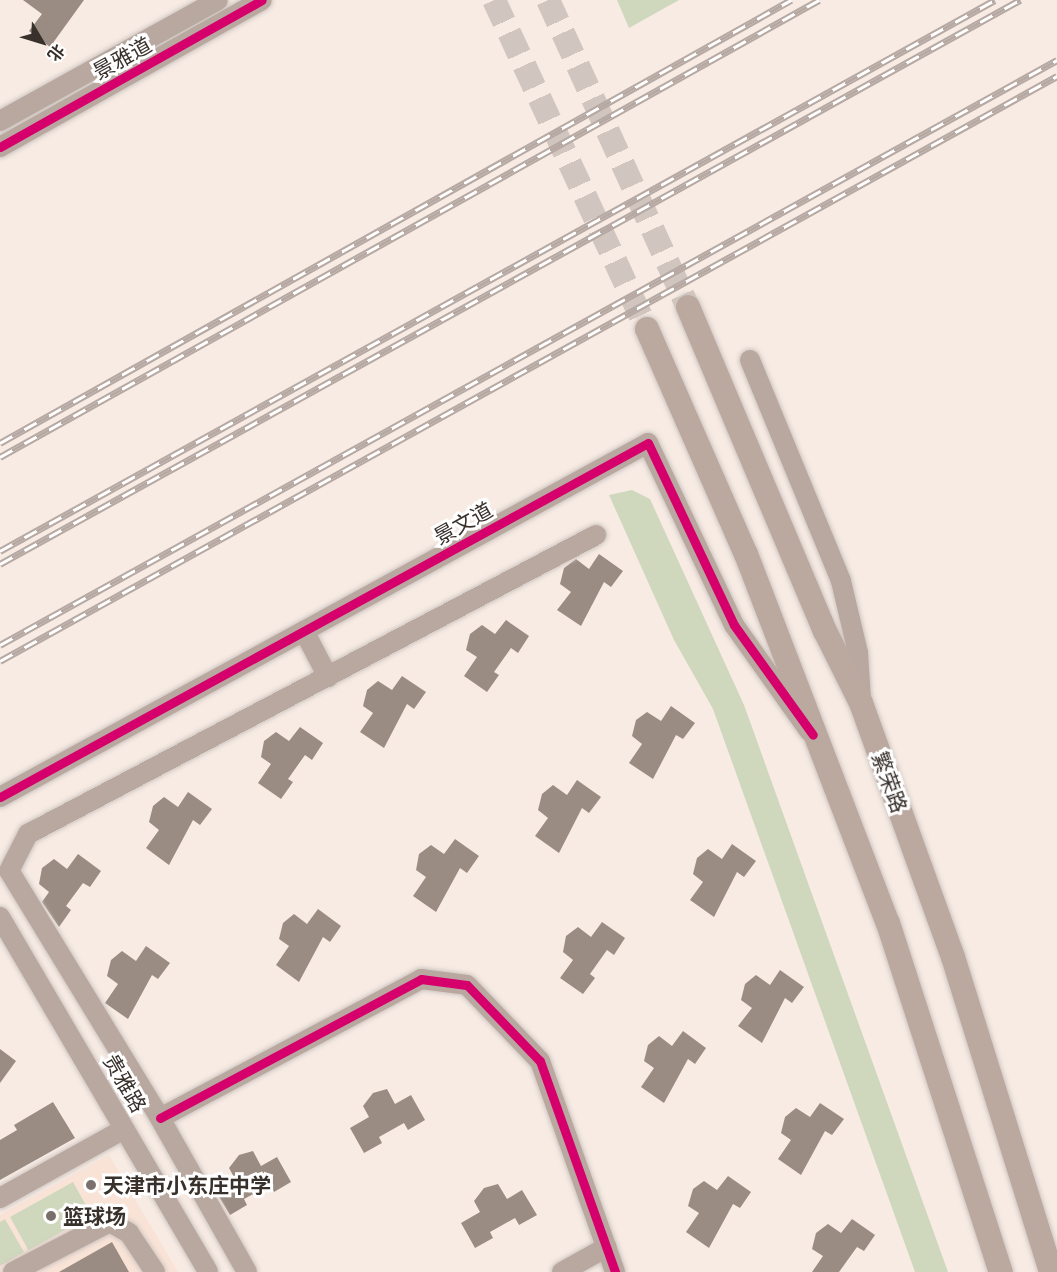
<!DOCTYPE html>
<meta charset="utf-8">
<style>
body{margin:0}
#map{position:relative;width:1057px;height:1272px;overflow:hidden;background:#f7ebe4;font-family:Mulish,"Noto Sans SC",sans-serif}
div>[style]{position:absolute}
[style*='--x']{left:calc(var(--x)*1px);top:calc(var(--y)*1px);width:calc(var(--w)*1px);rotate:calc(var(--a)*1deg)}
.built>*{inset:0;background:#f9e3d7}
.green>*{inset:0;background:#cfd8bd;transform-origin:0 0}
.building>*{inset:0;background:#9b8c83}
.major-tunnel>*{height:24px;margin-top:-12px;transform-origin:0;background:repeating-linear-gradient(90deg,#d1c6bf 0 24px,transparent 0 36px)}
.roads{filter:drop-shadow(0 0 2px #cfc6c1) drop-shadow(0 0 2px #cfc6c1)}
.minor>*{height:20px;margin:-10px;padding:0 10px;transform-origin:10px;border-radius:10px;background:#b9a89f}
.major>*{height:24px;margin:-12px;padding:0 12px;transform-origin:12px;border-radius:12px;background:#bba9a0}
.rail>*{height:7px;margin-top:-3.5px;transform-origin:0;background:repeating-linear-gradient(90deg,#fff 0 14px,#b6a8a2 0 28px);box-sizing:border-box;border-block:2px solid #b6a8a2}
.cycleway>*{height:9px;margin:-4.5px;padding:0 4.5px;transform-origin:4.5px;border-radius:4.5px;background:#d6006c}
.dots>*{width:16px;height:16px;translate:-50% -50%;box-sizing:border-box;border:3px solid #fff;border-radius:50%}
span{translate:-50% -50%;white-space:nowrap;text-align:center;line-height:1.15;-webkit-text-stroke:6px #fff;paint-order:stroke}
.street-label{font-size:21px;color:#38302b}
.poi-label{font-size:21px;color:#38302b;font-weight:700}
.left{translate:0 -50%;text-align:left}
.north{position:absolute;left:12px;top:12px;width:60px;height:60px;-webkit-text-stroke:4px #fff;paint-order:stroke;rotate:128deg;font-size:16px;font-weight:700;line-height:24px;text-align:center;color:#38302b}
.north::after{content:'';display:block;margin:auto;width:21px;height:27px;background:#38302b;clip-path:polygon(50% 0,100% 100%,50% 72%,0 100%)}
</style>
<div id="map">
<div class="built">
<i style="clip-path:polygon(109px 1155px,178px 1272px,0 1272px,0 1215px)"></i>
</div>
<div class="green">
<i style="clip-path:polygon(617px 0,679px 0,629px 28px)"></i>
<i style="clip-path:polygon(632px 490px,650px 499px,744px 705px,948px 1272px,915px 1272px,713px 709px,674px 640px,609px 495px)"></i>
<i style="left:73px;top:1182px;width:38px;height:72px;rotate:61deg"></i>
<i style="clip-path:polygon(5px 1219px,24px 1252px,0 1266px,0 1222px)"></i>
</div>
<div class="building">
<i style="clip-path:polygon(23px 0,84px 0,50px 47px,29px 31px,42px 14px)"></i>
<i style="clip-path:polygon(599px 554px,623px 571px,611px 587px,604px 582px,581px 626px,557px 610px,571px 592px,560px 584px,564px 568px,576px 559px,589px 569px)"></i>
<i style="clip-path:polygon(506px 620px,529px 636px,518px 653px,511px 648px,494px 672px,499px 675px,487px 692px,464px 676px,477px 657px,466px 650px,470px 634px,482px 625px,495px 634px)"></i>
<i style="clip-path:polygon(402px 676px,426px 692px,414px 709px,407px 704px,384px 748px,360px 732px,373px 713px,363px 706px,367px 690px,378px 681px,392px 690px)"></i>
<i style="clip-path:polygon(671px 706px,695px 723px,683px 739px,676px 735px,653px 779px,629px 763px,642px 744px,632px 736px,636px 720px,647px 712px,661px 721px)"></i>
<i style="clip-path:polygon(300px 727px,323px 743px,312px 760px,305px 755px,288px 779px,293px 782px,281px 799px,258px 783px,271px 764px,261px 757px,264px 741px,276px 732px,289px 741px)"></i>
<i style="clip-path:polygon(577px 780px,601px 797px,589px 813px,582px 808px,559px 853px,535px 836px,548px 818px,538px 810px,542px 794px,553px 785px,567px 795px)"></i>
<i style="clip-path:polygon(188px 792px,212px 809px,200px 825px,193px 820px,169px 865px,146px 848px,159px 830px,149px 822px,153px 806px,164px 797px,178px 807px)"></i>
<i style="clip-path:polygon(455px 839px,479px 856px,467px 873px,460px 868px,436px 912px,413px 896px,426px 877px,416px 870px,419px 854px,431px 845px,444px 854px)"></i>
<i style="clip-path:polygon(732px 844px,756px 861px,744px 877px,737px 872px,714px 917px,690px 900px,703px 882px,693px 874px,697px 858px,708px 849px,722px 859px)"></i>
<i style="clip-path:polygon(78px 854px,101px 871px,90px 887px,83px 883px,66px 906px,71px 910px,59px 927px,42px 902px,49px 892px,39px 884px,42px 868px,54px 859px,67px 869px)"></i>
<i style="clip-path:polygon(318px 909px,341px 926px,330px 942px,323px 937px,299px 982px,276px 965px,289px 946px,279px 939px,283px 923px,294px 914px,307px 924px)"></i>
<i style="clip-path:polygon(602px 922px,625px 938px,614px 955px,607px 950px,590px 974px,595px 978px,583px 994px,560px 978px,573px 960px,563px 952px,566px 936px,578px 927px,591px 937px)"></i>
<i style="clip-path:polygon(146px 946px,170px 963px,158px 979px,152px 975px,128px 1019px,105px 1003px,118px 984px,107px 976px,111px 960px,122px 951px,136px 961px)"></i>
<i style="clip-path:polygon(780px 970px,804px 987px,792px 1003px,785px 998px,762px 1043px,738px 1026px,752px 1008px,741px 1000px,745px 984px,756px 975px,770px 985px)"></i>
<i style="clip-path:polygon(683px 1031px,706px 1048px,695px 1064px,688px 1059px,664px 1103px,641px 1087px,654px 1068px,644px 1061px,648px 1045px,659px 1036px,672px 1046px)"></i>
<i style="clip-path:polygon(0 1049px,16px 1061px,0 1083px)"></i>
<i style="clip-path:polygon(387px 1089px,395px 1104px,411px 1095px,425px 1120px,408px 1130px,404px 1123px,379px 1137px,382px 1143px,364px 1153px,350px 1128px,369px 1117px,363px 1106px,373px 1093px)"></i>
<i style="clip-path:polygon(53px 1102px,75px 1138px,0 1180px,0 1140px,17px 1130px,14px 1125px)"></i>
<i style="clip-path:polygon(820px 1103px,844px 1119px,832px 1135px,825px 1131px,801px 1175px,778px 1159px,791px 1140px,781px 1133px,785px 1117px,796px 1108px,810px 1117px)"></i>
<i style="clip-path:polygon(253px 1151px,261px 1166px,277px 1157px,291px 1182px,274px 1192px,270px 1185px,244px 1199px,247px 1205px,230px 1215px,215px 1190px,235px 1179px,229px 1168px,239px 1155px)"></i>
<i style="clip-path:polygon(728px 1176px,751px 1192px,740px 1208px,733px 1204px,709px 1248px,686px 1232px,699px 1213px,688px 1206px,693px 1189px,704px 1181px,717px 1190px)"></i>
<i style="clip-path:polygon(498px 1184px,507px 1199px,522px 1190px,537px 1215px,519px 1225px,515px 1218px,490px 1232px,493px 1238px,475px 1248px,461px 1223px,480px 1212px,474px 1201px,484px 1188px)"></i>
<i style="clip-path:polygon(852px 1219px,875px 1235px,864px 1251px,857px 1247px,839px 1272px,812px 1272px,823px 1256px,812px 1249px,816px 1233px,828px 1224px,841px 1233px)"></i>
<i style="clip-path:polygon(112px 1242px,129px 1272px,59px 1272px)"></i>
</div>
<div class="major-tunnel">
<i style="--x:494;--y:0;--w:363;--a:65.1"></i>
<i style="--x:548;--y:0;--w:337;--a:65.5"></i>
</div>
<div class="roads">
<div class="minor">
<i style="--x:0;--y:121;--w:249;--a:-29"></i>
<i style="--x:0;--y:147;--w:300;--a:-29.3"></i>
<i style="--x:750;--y:360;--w:239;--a:67.6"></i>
<i style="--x:841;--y:581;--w:74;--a:76.7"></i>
<i style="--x:858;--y:653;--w:47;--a:86.3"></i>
<i style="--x:304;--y:631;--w:52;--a:62.4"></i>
<i style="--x:0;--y:797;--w:738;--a:-28.65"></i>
<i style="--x:648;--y:443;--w:201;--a:64.7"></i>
<i style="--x:734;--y:625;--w:131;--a:54.6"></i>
<i style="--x:0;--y:917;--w:411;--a:59.6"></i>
<i style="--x:160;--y:1118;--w:296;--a:-28"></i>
<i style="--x:421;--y:979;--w:46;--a:7.4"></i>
<i style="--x:467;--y:985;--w:105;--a:46.2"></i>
<i style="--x:540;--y:1061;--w:224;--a:70.4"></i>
<i style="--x:0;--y:1198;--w:142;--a:-29.1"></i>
<i style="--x:13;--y:1272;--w:109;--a:-27.3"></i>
<i style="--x:110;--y:1222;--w:22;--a:30"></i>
<i style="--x:129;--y:1233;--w:47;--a:56.3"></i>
<i style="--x:247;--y:1272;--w:177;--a:-119.5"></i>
<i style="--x:160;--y:1118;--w:289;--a:-121.4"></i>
<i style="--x:9;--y:871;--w:42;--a:-62.8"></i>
<i style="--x:28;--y:834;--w:642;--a:-27.76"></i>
<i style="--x:562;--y:1272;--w:51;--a:-29.1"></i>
</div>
<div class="major">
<i style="--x:688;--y:307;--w:352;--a:67.1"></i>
<i style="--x:825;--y:631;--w:80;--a:63.4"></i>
<i style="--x:861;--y:703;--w:270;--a:70.1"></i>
<i style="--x:953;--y:957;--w:330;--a:72.7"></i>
<i style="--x:647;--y:329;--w:246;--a:66.3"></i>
<i style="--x:746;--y:554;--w:395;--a:69"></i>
<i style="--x:888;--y:923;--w:367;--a:72.1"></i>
</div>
</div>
<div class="rail">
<i style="--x:0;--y:443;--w:907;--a:-29.25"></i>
<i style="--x:0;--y:457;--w:938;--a:-29.16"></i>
<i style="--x:0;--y:551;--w:1137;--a:-28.98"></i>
<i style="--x:0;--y:564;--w:1166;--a:-28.94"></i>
<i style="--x:0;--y:645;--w:1208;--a:-28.96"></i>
<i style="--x:0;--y:661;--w:1208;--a:-28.96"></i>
</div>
<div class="cycleway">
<i style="--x:0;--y:147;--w:300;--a:-29.3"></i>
<i style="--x:0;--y:797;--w:738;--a:-28.65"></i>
<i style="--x:648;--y:443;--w:201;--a:64.7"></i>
<i style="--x:734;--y:625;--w:135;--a:54.3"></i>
<i style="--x:160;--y:1118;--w:296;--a:-28"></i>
<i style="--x:421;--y:979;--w:46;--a:7.4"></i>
<i style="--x:467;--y:985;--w:105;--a:46.2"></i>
<i style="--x:540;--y:1061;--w:224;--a:70.4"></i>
</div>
<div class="dots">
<i style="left:91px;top:1185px;background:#7b716c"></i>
<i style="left:51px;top:1216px;background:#7b716c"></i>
</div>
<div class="street-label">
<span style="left:122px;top:58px;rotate:-29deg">景雅道</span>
<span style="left:463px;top:523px;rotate:-29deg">景文道</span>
<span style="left:890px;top:782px;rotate:70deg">繁荣路</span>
<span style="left:125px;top:1083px;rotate:60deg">贵雅路</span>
</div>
<div class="poi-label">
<span class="left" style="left:103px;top:1185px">天津市小东庄中学</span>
<span class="left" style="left:63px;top:1216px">篮球场</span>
</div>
<div class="north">北</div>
</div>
